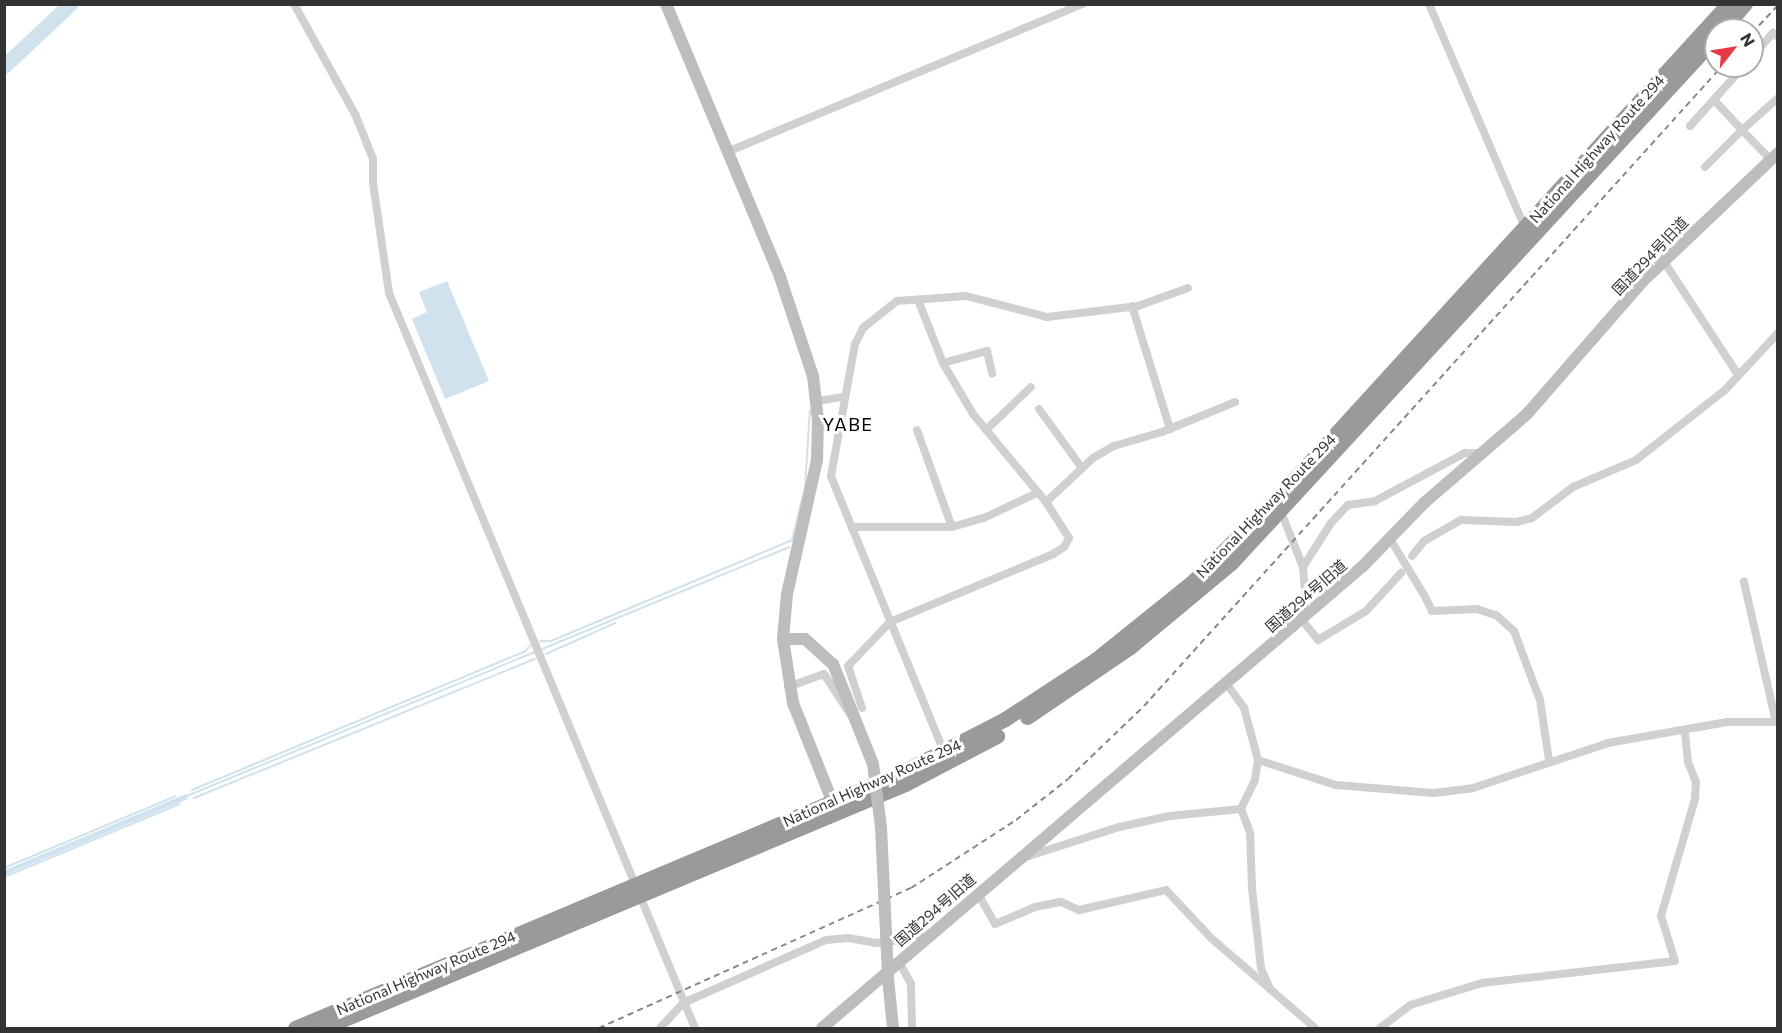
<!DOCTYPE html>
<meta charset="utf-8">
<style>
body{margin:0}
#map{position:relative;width:1782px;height:1033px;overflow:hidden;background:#fff;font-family:Commissioner,"Noto Sans JP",sans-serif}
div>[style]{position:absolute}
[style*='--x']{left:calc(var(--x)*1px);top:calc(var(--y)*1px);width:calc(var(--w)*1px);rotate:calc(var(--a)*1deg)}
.water>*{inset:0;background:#cfe2ee}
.stream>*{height:2px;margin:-1px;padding:0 1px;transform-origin:1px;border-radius:1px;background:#cfe2ee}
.river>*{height:15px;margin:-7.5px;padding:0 7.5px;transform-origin:7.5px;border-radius:7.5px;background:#cfe2ee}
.street>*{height:8px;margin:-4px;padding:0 4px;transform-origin:4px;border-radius:4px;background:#d0d0d0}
.secondary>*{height:12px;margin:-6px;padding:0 6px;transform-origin:6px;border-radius:6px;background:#bdbdbd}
.highway>*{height:15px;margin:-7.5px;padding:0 7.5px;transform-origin:7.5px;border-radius:7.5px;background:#9a9a9a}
.rail>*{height:2px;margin-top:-1px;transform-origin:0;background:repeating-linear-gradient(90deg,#888 0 6px,transparent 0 10.5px)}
.street-bridge>*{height:8px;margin:-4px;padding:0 4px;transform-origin:4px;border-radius:4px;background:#d0d0d0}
.secondary-bridge>*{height:12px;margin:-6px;padding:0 6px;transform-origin:6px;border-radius:6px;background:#bdbdbd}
span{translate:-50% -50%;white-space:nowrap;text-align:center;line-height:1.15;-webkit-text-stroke:6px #fff;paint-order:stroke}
.street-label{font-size:15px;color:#333}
.quarter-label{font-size:18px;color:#000;letter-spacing:1.5px}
.frame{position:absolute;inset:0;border:6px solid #333;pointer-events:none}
.north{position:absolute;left:1704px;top:18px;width:60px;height:60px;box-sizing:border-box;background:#fff;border:2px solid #adadad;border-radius:50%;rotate:59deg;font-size:16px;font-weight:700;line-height:24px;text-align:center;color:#333}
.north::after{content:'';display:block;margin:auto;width:21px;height:27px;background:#e63946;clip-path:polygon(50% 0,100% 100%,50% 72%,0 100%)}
</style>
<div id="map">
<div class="water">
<i style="clip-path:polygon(447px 281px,489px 381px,445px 399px,412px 319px,427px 312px,419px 292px)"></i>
<i style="clip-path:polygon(186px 794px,188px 799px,5px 875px,5px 870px)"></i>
</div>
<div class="stream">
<i style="--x:540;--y:641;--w:11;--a:0"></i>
<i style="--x:551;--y:641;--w:261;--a:-22.7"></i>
<i style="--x:792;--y:540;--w:55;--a:-76.2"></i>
<i style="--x:805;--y:487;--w:77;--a:-86.3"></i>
<i style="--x:542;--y:649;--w:267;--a:-22.4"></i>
<i style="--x:546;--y:654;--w:76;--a:-24.2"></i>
<i style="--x:192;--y:790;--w:360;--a:-22.6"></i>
<i style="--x:524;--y:652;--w:10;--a:-45"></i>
<i style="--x:187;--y:796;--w:377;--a:-22.5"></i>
<i style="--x:194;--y:798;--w:368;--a:-22.2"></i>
<i style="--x:4;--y:868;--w:186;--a:-22.7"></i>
<i style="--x:4;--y:877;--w:190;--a:-22.6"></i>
</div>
<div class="river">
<i style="--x:4;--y:66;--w:91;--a:-43.2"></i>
</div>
<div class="street">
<i style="--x:294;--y:4;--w:126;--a:61"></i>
<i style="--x:355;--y:114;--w:48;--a:68.2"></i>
<i style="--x:373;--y:159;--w:24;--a:90"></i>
<i style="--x:373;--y:183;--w:111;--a:81.7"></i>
<i style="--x:389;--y:293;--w:796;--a:67.4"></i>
<i style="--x:1429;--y:4;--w:244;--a:66.8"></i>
<i style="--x:1752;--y:57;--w:32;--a:-49"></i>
<i style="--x:1773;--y:33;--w:6;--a:39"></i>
<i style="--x:1690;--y:126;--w:81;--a:-48"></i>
<i style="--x:727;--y:152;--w:386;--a:-22.6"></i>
<i style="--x:1770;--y:159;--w:40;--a:-134"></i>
<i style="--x:1742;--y:130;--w:48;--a:-41.6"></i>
<i style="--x:1705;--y:167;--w:52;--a:-45"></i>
<i style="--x:1742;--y:130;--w:41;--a:-133"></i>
<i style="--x:1663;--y:260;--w:135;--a:56.8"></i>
<i style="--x:1132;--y:306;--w:129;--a:72.8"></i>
<i style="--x:943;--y:363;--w:46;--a:-15.3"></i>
<i style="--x:987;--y:351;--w:23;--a:77"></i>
<i style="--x:817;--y:401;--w:25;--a:-9"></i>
<i style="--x:1039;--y:409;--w:73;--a:53.9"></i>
<i style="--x:917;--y:430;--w:103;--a:70.2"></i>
<i style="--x:986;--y:430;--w:62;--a:-43.7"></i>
<i style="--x:1046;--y:502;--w:64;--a:-43.1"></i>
<i style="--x:1093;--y:458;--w:24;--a:-30"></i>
<i style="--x:1114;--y:446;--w:50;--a:-16.3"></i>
<i style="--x:1162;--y:432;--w:79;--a:-22.3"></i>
<i style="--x:1279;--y:507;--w:65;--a:68.2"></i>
<i style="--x:1303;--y:567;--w:48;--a:85.2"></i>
<i style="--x:852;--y:527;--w:100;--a:0"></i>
<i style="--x:952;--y:527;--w:33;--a:-16"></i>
<i style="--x:984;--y:518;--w:59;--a:-25.3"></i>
<i style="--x:1389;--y:537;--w:23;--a:59"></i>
<i style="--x:1412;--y:556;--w:19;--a:-51"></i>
<i style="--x:1424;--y:541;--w:43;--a:-29.6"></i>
<i style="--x:1461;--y:520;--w:55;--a:2.1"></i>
<i style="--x:1516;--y:522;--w:16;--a:-14"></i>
<i style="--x:1532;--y:518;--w:51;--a:-37.1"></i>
<i style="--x:1573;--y:487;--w:69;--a:-23.2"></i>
<i style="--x:1636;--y:460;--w:113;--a:-38.2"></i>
<i style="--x:1725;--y:390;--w:78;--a:-47.1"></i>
<i style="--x:1303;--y:567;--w:52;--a:-57.5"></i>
<i style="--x:1331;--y:523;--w:25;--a:-47"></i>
<i style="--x:1348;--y:505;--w:27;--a:-8"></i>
<i style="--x:1375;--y:501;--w:102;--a:-28.1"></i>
<i style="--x:1465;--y:453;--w:17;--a:0"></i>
<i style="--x:1424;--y:595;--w:18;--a:63"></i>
<i style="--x:1432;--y:611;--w:45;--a:-2.5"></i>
<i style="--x:1477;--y:609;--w:20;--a:18"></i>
<i style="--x:1496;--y:615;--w:24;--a:42"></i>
<i style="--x:1514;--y:631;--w:74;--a:69.4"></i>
<i style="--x:1540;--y:700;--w:61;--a:81.5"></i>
<i style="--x:1302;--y:620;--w:26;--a:51"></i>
<i style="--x:1318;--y:640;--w:56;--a:-31.1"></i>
<i style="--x:1366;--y:611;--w:52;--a:-47.4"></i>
<i style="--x:1226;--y:683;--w:31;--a:54"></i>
<i style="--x:1244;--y:708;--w:54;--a:74.9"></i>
<i style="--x:1258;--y:760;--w:20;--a:99"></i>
<i style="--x:1255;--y:780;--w:32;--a:116"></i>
<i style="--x:788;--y:687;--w:38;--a:-20"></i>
<i style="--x:824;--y:674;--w:48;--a:57"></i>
<i style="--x:862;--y:708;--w:44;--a:-108.4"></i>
<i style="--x:848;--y:666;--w:61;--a:-46.3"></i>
<i style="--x:890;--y:622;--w:177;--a:-22.6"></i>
<i style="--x:1053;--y:554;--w:13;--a:-32"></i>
<i style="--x:1064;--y:547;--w:10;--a:-61"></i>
<i style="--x:1069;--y:538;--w:43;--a:-122.6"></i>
<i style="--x:1046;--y:502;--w:114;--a:-129.7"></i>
<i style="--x:973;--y:414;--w:59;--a:-120.5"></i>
<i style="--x:943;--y:363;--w:68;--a:-111.6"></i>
<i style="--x:944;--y:752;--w:298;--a:-112.3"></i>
<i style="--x:831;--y:476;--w:134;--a:-79.7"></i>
<i style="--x:855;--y:344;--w:18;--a:-63"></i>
<i style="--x:863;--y:328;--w:43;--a:-38.5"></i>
<i style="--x:897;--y:301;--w:69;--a:-4.1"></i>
<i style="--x:966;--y:296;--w:84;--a:14.5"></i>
<i style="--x:1047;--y:317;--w:92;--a:-6.9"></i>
<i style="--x:1138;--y:306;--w:53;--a:-19.8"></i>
<i style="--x:1258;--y:760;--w:82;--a:17.8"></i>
<i style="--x:1336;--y:785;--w:98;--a:4.7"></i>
<i style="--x:1434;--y:793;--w:39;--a:-7"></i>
<i style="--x:1473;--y:788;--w:142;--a:-18.4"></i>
<i style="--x:1608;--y:743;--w:121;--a:-10"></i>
<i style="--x:1727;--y:722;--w:49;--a:0"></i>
<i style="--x:1776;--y:722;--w:144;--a:-102.9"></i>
<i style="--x:1241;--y:809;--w:26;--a:69"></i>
<i style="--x:1250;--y:833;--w:55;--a:87.9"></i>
<i style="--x:1252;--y:888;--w:81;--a:83.6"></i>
<i style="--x:1261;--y:968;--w:23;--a:67"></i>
<i style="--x:1270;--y:989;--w:60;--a:40.9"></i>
<i style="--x:1026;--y:857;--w:98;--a:-17.9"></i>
<i style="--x:1119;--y:827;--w:52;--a:-12.2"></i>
<i style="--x:1170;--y:816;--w:71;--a:-5.6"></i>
<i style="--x:978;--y:894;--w:34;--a:60"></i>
<i style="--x:995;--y:924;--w:43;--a:-23"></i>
<i style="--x:1035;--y:907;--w:26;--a:-11"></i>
<i style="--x:1061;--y:902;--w:20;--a:24"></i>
<i style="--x:1079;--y:910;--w:89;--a:-12.9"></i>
<i style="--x:1166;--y:890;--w:66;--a:46.8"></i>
<i style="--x:1211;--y:938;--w:78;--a:40.8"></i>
<i style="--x:899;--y:962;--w:25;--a:61"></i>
<i style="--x:911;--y:984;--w:44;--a:88.7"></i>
<i style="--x:660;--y:1028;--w:34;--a:-47"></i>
<i style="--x:683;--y:1003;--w:156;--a:-23.8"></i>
<i style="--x:826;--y:940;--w:22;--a:-5"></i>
<i style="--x:848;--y:938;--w:29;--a:10"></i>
<i style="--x:877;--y:943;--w:49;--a:-7"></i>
<i style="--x:1380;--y:1028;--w:38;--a:-37"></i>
<i style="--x:1410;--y:1005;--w:75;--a:-17"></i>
<i style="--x:1482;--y:983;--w:194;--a:-6.5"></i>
<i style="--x:1675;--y:961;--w:47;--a:-107.3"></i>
<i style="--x:1661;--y:916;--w:122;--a:-73.8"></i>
<i style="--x:1695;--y:799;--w:17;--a:-87"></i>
<i style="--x:1696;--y:782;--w:22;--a:-112"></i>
<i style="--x:1688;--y:762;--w:31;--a:-96"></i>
</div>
<div class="secondary">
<i style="--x:666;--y:4;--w:296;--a:67.3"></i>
<i style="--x:780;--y:277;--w:104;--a:71.6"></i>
<i style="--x:813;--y:376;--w:44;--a:83.5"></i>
<i style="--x:818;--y:420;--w:40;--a:91.4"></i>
<i style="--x:817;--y:460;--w:137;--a:102.6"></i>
<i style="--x:787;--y:594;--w:45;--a:95.1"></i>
<i style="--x:783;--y:639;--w:65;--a:81.1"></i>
<i style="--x:793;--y:703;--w:113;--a:68.2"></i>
<i style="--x:783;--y:639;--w:22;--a:0"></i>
<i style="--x:805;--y:639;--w:38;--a:42"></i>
<i style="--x:833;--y:664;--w:108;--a:68.2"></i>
<i style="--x:888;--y:978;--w:50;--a:84.3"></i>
<i style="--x:822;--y:1028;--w:711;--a:-40.5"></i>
<i style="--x:1363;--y:566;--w:88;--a:-45.9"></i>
<i style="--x:1424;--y:503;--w:136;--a:-40.8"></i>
<i style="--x:1527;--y:414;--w:175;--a:-48.9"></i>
<i style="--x:1642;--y:282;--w:187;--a:-43.5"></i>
</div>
<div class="highway">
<i style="--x:1722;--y:30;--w:35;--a:-49"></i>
<i style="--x:1027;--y:717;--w:125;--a:-34.2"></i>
<i style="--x:1130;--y:647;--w:133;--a:-39.8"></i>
<i style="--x:1232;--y:562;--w:714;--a:-47.33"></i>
<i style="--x:295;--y:1028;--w:657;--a:-22.85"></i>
<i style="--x:900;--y:773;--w:118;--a:-27.2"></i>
<i style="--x:1005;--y:719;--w:108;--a:-33.2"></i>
<i style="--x:1095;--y:660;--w:122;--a:-38.7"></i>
<i style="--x:1190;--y:584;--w:121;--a:-44.7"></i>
<i style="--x:1276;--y:499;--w:670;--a:-47.6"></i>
<i style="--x:323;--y:1028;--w:631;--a:-22.75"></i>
<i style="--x:905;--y:784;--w:104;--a:-27.6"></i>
</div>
<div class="rail">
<i style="--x:1752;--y:33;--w:38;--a:-47"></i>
<i style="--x:599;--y:1028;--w:342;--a:-24.2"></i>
<i style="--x:911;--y:888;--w:125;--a:-32.9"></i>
<i style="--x:1016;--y:820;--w:66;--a:-38.3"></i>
<i style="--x:1068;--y:779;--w:105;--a:-43.8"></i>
<i style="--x:1144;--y:706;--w:862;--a:-47.91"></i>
</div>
<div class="street-bridge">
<i style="--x:1401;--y:557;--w:44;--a:58.8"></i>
</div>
<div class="secondary-bridge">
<i style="--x:873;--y:764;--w:64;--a:82.8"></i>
<i style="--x:881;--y:827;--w:151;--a:87.3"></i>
</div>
<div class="street-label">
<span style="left:1597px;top:149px;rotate:-48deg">National Highway Route 294</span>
<span style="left:1650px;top:256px;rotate:-46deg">国道294号旧道</span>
<span style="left:1266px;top:506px;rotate:-46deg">National Highway Route 294</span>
<span style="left:1306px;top:596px;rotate:-41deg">国道294号旧道</span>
<span style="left:872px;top:783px;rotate:-24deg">National Highway Route 294</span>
<span style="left:935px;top:910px;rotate:-41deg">国道294号旧道</span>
<span style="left:426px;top:973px;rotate:-23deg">National Highway Route 294</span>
</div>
<div class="quarter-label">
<span style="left:848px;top:424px">YABE</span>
</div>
<div class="frame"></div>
<div class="north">N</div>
</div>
